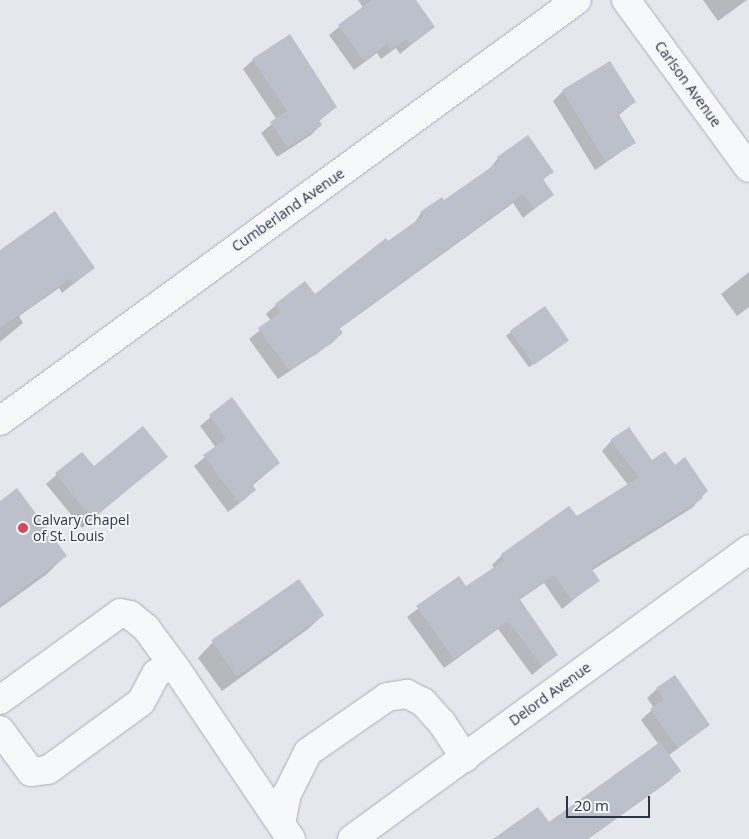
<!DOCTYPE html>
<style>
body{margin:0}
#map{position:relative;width:749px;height:839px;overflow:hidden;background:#e4e7ec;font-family:"Open Sans",sans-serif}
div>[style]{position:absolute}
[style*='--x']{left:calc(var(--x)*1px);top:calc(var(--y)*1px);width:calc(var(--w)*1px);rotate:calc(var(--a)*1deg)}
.shadow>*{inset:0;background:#0003;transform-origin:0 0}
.building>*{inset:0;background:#bbc0ca;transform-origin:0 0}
.roads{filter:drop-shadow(0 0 1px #a9aeb7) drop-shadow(0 0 1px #a9aeb7)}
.minor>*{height:28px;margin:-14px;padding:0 14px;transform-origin:14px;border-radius:14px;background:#f7f8fa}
.dots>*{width:14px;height:14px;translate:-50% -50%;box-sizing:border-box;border:2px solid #f4f6f9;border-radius:50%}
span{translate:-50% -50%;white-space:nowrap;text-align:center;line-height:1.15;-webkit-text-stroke:4px #f4f6f9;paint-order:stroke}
.street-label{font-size:14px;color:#2b3445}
.poi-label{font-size:14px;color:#2b3445}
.left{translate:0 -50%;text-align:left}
.scale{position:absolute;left:566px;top:796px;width:84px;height:22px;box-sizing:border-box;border:2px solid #2b3445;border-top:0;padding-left:6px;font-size:15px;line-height:18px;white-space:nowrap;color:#2b3445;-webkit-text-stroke:4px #f4f6f9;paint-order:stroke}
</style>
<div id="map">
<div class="shadow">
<i style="clip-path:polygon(358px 0,414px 0,433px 27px,400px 54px,396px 48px,381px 59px,377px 53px,354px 70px,329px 35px,363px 8px)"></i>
<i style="clip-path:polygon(703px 0,747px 0,718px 21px)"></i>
<i style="clip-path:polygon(253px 60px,336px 107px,318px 122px,321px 125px,311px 135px,277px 157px,261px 133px,277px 120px,243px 69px)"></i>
<i style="clip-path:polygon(563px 91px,634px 102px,618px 116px,635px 142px,595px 170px,553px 101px)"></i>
<i style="clip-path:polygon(498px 158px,552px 171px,542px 181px,552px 195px,523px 218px,513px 203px,339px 329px,342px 333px,332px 343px,278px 379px,249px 339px,271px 321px,266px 314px,276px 305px,315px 296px,413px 225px,421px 213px,441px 198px,444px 202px,489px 170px)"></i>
<i style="clip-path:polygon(94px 268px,62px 293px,59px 288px,19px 316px,23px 323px,0 342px,0 278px)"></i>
<i style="clip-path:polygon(749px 272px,749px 307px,737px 316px,721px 294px)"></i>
<i style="left:544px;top:308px;width:39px;height:47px;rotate:54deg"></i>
<i style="clip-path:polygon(232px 399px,279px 463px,252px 486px,254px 490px,245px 499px,228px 512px,194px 466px,216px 448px,200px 426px)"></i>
<i style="clip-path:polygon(611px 441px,652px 462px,675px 466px,707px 491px,692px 508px,591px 571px,598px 580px,562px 609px,544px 583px,519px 600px,556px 655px,532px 675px,498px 629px,444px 668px,407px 617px,458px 578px,465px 588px,494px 568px,492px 565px,502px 555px,569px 507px,577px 518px,628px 485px,602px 451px)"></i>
<i style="clip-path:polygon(82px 453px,93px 468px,166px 457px,82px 528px,46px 484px)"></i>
<i style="clip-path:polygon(0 502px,65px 556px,47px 574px,0 608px)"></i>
<i style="clip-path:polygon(299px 581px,323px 615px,308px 629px,222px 691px,198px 658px,212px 643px)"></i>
<i style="clip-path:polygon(657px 689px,709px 725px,668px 756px,679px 771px,669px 781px,588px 839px,498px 839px,549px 824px,659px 745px,641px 720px,654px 708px,647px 698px)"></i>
</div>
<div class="building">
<i style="clip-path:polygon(372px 0,416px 0,435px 27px,411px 45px,406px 39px,391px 50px,387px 44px,364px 61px,338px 25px)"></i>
<i style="clip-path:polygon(290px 34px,337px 107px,319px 120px,322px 125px,288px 148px,270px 122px,287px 111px,252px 59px)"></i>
<i style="clip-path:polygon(610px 61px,636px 102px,618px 113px,636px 143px,605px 161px,562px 90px)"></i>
<i style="clip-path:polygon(528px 135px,554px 172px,543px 179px,554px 195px,534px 209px,523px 194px,339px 328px,343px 333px,317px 354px,289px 370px,258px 328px,281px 312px,275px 304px,305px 281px,315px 294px,386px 238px,388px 241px,423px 216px,420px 212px,442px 197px,444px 200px,500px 161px,497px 157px)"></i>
<i style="clip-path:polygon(55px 211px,95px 268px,73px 284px,69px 279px,0 328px,0 250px)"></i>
<i style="left:545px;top:306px;width:42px;height:43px;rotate:55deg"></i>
<i style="clip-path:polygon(232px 397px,280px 463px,252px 484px,256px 490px,239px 503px,203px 455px,226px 439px,209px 415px)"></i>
<i style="clip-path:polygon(143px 426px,168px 457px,92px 519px,55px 473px,82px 452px,94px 466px)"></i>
<i style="clip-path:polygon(629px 427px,652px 460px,665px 451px,675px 465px,685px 457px,708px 491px,701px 496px,703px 498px,591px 568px,600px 581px,572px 600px,554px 575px,519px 598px,558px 655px,542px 666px,508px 621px,454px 659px,416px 606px,459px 576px,466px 586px,505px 560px,501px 554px,569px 506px,577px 516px,639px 477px,610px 440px)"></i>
<i style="clip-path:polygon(17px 488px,67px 556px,0 605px,0 501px)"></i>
<i style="left:299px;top:579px;width:44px;height:107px;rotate:55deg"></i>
<i style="clip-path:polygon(675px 675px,710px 725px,678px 748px,650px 709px,664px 699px,656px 688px)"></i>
<i style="clip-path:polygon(660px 742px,681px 771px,587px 839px,493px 839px,538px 807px,549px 822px)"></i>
</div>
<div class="roads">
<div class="minor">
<i style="--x:626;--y:0;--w:208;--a:53.8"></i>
<i style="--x:0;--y:421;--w:714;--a:-36.12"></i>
<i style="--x:0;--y:700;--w:148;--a:-35.9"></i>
<i style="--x:120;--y:613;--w:10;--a:11"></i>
<i style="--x:130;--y:615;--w:21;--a:39"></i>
<i style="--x:146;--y:628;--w:52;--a:53.6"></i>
<i style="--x:177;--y:670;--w:204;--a:56"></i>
<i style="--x:0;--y:730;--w:52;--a:53.6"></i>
<i style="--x:31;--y:772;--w:17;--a:-7"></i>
<i style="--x:48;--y:770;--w:115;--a:-36.2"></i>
<i style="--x:141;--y:702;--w:32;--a:-62"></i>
<i style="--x:156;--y:674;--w:19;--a:-36"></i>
<i style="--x:281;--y:824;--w:31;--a:-79"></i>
<i style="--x:287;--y:794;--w:47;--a:-63.4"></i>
<i style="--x:308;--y:752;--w:96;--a:-34.8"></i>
<i style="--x:387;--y:697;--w:20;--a:-9"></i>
<i style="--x:407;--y:694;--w:18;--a:27"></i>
<i style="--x:423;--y:702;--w:28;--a:48"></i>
<i style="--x:442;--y:723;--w:42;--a:56.7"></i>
<i style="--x:352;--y:839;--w:492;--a:-36.1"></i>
</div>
</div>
<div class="dots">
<i style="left:23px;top:528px;background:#d1495b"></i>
</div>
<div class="street-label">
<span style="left:688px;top:84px;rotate:54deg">Carlson Avenue</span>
<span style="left:288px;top:210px;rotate:-35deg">Cumberland Avenue</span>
<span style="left:550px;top:694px;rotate:-36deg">Delord Avenue</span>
</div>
<div class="poi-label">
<span class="left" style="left:33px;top:528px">Calvary Chapel<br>of St. Louis</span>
</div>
<div class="scale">20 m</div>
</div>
